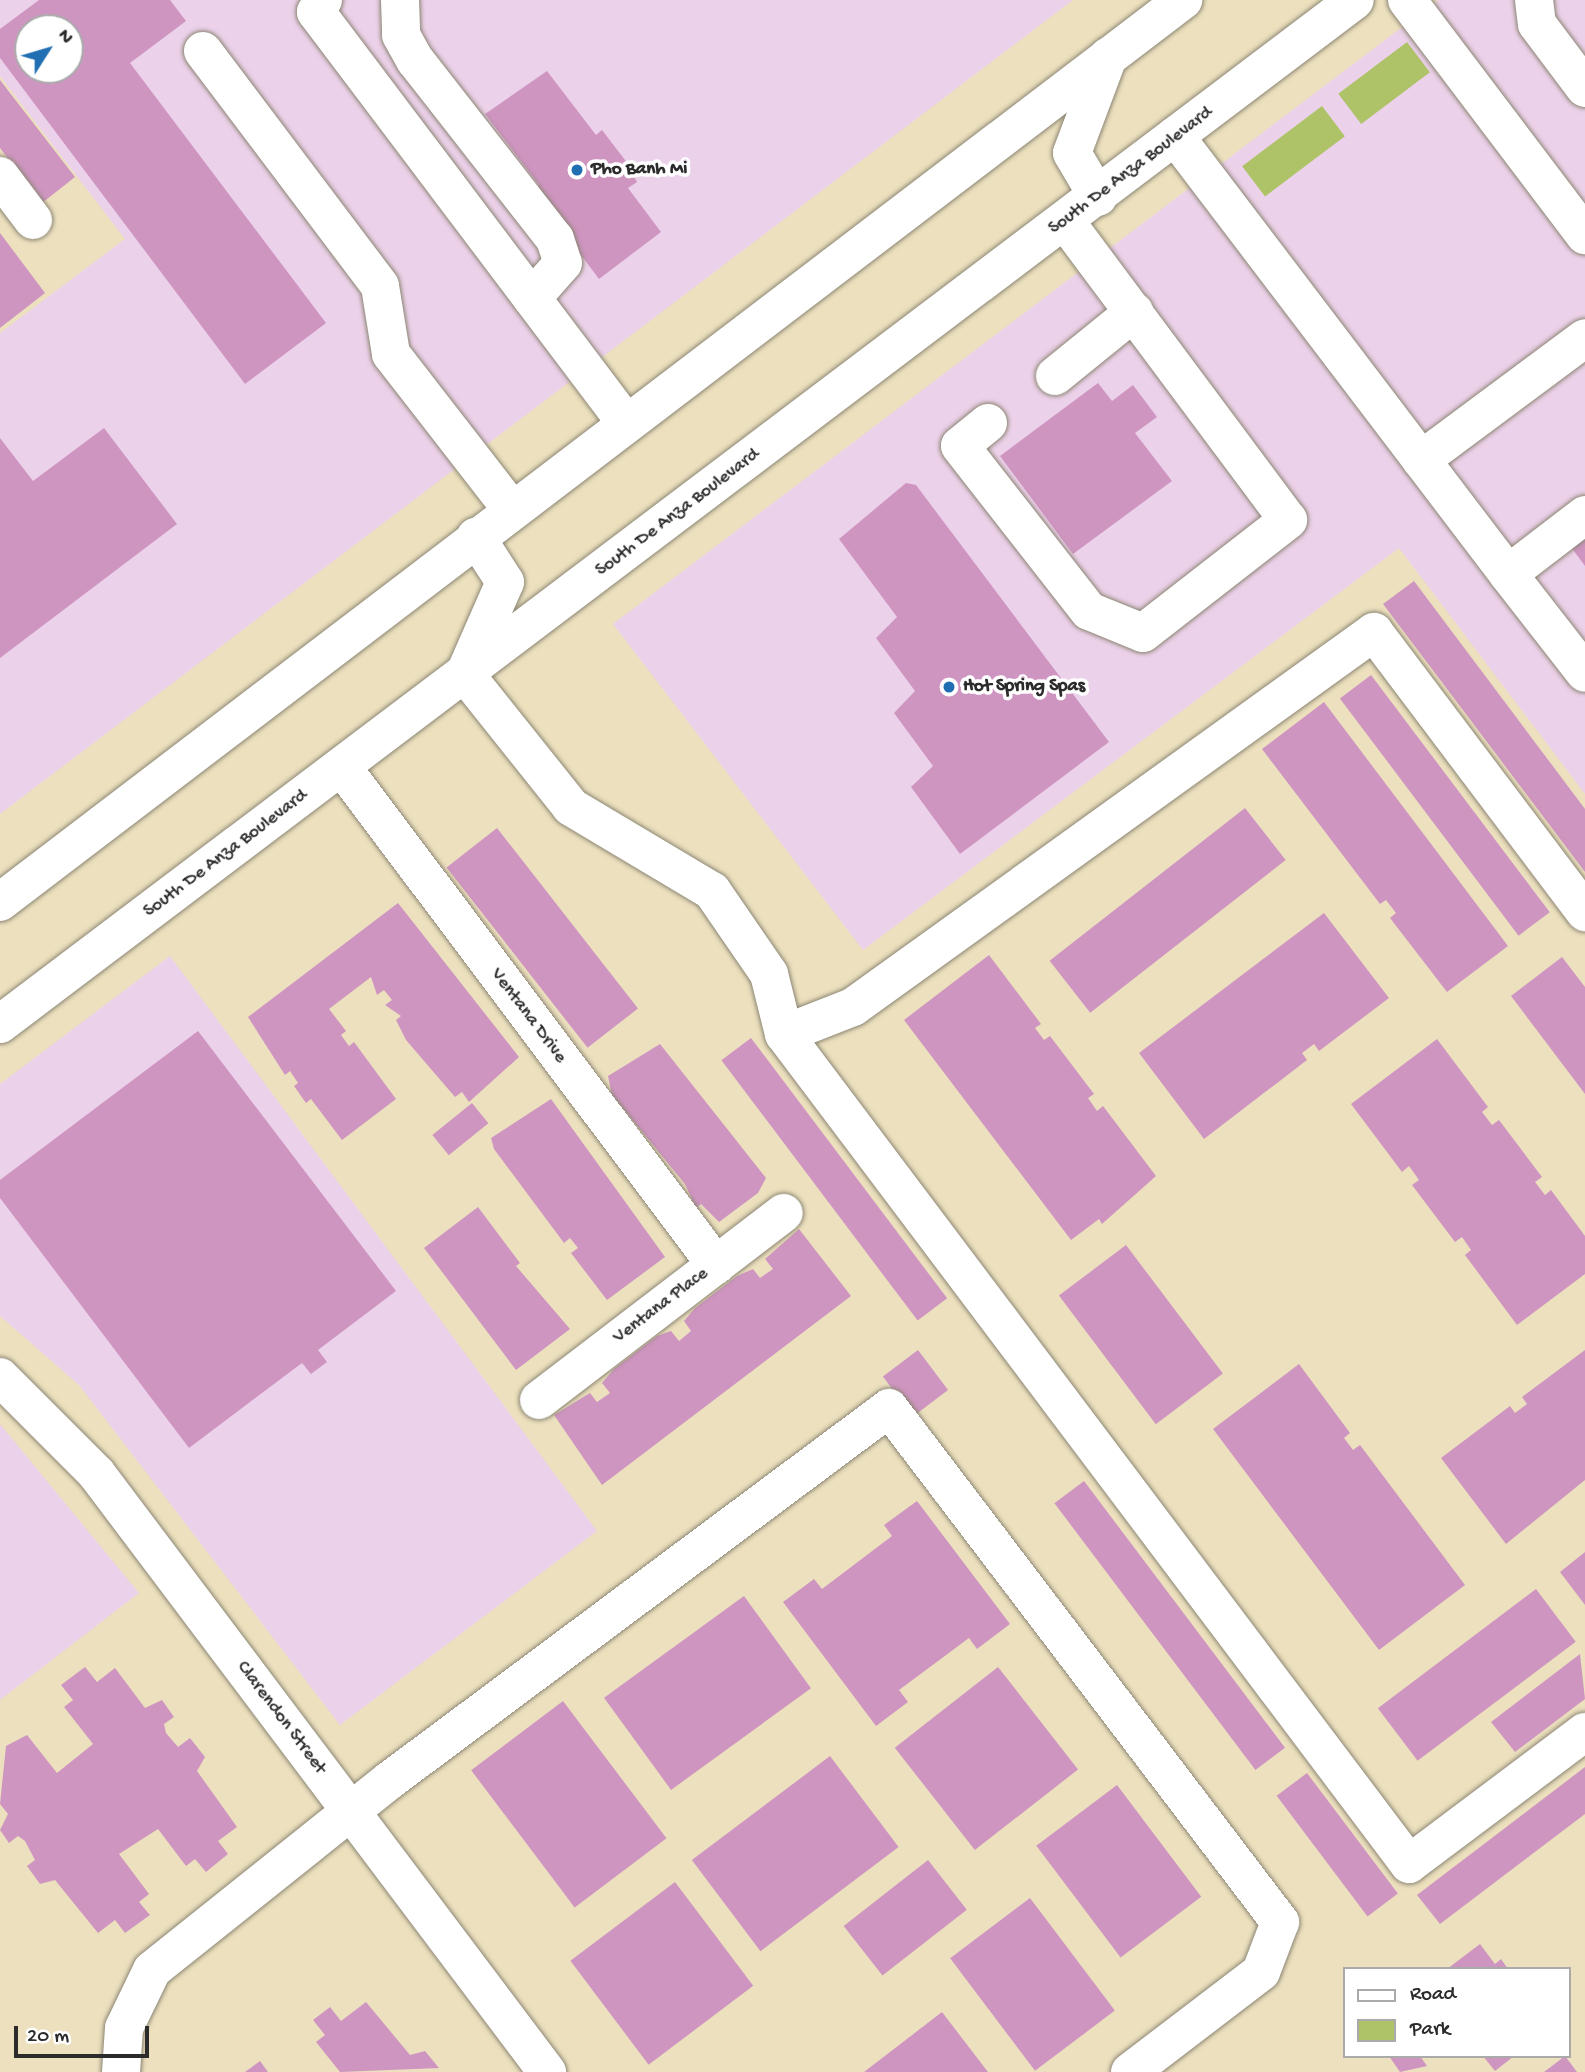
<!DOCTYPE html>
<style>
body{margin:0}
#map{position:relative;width:1585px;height:2072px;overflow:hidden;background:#ece0be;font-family:"Gochi Hand",sans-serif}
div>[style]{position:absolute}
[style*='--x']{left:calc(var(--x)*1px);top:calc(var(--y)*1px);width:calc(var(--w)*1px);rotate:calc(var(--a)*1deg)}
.built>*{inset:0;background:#ecd1ea}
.green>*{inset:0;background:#aec368;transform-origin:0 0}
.building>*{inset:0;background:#cf95c1;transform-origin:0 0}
.roads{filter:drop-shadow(0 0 2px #8c8674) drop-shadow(0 0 2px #8c8674)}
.minor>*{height:38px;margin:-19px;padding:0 19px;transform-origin:19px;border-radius:19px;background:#fff}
.major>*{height:38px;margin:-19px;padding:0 19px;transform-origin:19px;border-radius:19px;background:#fff}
.dots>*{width:19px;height:19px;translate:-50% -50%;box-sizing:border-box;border:4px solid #fff;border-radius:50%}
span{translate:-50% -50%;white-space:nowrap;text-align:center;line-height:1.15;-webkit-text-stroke:7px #fff;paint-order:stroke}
.poi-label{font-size:19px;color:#2b2b2b;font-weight:700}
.left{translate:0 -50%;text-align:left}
.street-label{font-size:19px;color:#2b2b2b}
.legend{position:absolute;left:1343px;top:1967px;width:228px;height:91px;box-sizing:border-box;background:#fff;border:2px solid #aaa;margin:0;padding:9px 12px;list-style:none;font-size:21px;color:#2b2b2b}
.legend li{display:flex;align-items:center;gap:14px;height:35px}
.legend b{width:35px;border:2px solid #aaa}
.north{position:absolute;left:14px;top:14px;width:70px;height:70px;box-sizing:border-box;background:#fff;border:2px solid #aaa;border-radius:50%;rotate:53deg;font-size:19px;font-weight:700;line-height:28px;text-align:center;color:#2b2b2b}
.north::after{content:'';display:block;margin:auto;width:24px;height:32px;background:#1f6fb2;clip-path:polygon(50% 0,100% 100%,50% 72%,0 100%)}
.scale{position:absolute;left:14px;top:2026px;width:135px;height:32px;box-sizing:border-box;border:4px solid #2b2b2b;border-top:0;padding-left:9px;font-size:21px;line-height:24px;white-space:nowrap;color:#2b2b2b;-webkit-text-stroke:5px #fff;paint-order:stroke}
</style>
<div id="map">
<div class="built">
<i style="clip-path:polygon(evenodd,0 0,1073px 0,0 814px,0 333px,125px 239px,0 76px,0 0,28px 28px,70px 28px,70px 70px,28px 70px,28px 28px)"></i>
<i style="clip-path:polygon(1438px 0,1585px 0,1585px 794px,1399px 548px,863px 950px,613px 624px)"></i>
<i style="clip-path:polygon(170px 956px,597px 1531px,340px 1725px,79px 1385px,0 1316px,0 1084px)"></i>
<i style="clip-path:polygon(0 1424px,139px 1593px,0 1700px)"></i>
</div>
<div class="green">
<i style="left:1407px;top:42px;width:38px;height:86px;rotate:53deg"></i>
<i style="left:1322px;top:106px;width:38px;height:100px;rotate:53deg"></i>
</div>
<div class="building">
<i style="clip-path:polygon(evenodd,39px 0,170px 0,186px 21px,130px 63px,326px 323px,245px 384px,0 58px,0 29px,39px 0,28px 28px,70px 28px,70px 70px,28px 70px,28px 28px)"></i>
<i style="clip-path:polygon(547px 71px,596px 135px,602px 130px,625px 160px,637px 182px,628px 188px,661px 232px,599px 279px,532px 190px,539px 185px,485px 114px)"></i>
<i style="clip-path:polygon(0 80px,75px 177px,42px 203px,0 148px)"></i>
<i style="clip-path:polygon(0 233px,45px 293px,0 328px)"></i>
<i style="clip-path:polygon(1098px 383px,1112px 401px,1133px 385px,1157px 417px,1135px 433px,1172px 481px,1073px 554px,1000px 456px)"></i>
<i style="clip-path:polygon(104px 428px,177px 524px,0 658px,0 438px,33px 481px)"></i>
<i style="clip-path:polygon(906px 483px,916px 485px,1109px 742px,960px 854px,911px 787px,933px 766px,894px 713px,915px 691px,876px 638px,897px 617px,839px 539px)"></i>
<i style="clip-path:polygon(1585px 536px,1585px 566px,1571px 547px)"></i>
<i style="clip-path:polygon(1414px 581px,1585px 809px,1585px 872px,1383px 604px)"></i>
<i style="left:1371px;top:675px;width:297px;height:39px;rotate:53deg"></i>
<i style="clip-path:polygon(1324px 702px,1508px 946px,1447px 992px,1390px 918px,1396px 913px,1386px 900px,1380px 904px,1262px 749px)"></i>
<i style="left:1245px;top:808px;width:66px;height:248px;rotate:52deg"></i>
<i style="left:497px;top:828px;width:229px;height:64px;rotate:52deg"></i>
<i style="clip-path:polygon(398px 903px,519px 1057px,469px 1102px,462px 1092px,455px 1097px,406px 1040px,396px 1020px,401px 1016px,385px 1005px,392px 1000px,384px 990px,377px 995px,371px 977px,329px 1009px,346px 1031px,341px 1035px,349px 1046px,354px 1042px,396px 1099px,342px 1140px,311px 1099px,306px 1103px,294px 1086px,298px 1083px,290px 1071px,285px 1075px,248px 1017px)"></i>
<i style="clip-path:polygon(1324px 913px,1389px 998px,1319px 1051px,1314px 1044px,1302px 1053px,1307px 1060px,1204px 1139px,1139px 1053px)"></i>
<i style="clip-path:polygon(989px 955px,1041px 1024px,1035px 1028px,1044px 1040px,1050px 1036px,1094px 1094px,1088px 1098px,1097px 1111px,1103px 1106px,1156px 1176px,1102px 1224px,1099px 1219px,1071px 1240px,904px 1020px)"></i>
<i style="clip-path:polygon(1562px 957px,1585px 987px,1585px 1094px,1511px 996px)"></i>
<i style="clip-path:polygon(198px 1031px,396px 1291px,318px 1350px,327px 1362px,311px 1374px,302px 1363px,189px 1448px,0 1198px,0 1180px)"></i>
<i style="left:751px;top:1038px;width:326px;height:37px;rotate:53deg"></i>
<i style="clip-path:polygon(1437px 1039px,1488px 1107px,1482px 1112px,1492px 1125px,1499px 1120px,1542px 1177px,1535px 1182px,1545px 1195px,1551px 1190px,1585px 1236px,1585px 1274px,1517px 1325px,1465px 1255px,1471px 1250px,1462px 1237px,1455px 1242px,1412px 1185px,1419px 1180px,1409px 1166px,1402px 1172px,1351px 1104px)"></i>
<i style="clip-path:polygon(660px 1044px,766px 1178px,758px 1193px,719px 1222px,701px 1204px,696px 1208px,685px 1184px,612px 1095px,608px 1076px)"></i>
<i style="clip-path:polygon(551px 1099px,665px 1257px,607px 1300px,571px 1253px,578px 1248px,570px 1238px,564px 1243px,494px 1149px,491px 1138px)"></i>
<i style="left:472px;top:1103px;width:26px;height:51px;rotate:51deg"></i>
<i style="clip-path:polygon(478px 1207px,520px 1263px,516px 1266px,570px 1329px,516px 1370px,424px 1248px)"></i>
<i style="clip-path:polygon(799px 1229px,851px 1296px,602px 1485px,554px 1415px,590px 1393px,597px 1402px,610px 1393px,602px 1383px,614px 1369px,657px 1336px,671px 1331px,679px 1341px,691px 1331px,684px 1321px,695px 1308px,737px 1276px,753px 1269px,760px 1278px,773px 1269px,765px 1259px)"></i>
<i style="left:1126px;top:1245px;width:161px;height:84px;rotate:53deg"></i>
<i style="left:918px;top:1350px;width:50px;height:44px;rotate:53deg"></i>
<i style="clip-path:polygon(1585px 1350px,1585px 1480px,1506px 1544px,1441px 1458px,1510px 1406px,1515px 1413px,1527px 1404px,1522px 1397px)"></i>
<i style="clip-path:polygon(1299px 1364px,1350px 1433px,1344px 1438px,1353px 1450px,1360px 1445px,1465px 1585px,1379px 1650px,1213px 1429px)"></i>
<i style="left:1084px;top:1481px;width:334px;height:37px;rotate:53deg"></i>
<i style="clip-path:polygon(917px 1501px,1010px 1624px,977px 1649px,969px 1638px,899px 1690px,908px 1702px,876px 1726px,783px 1602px,814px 1579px,822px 1589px,892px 1536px,884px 1525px)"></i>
<i style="clip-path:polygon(1585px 1552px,1585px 1605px,1560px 1572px)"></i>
<i style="left:1536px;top:1589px;width:66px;height:198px;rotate:53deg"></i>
<i style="left:744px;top:1596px;width:114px;height:173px;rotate:54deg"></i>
<i style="clip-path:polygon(1580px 1654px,1585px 1699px,1515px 1752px,1491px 1722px)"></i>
<i style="clip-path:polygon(85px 1667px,97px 1682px,115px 1668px,145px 1708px,162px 1700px,174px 1717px,164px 1724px,166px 1733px,178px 1747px,190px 1738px,205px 1757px,197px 1771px,237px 1827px,218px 1841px,228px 1854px,206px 1872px,195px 1859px,186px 1866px,158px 1829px,119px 1854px,149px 1894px,139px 1902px,150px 1915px,125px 1933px,115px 1920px,98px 1933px,55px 1880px,40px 1884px,27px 1866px,35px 1860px,25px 1841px,18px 1836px,9px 1843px,0 1830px,8px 1814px,0 1804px,6px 1746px,27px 1735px,57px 1773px,93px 1744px,64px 1707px,73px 1700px,61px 1685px)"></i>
<i style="left:998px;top:1667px;width:130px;height:131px;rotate:52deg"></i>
<i style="left:563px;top:1701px;width:172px;height:115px;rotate:53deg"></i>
<i style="left:830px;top:1756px;width:114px;height:173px;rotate:53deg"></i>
<i style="clip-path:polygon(1585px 1767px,1585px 1814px,1440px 1924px,1417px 1895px)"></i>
<i style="left:1307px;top:1773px;width:151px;height:38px;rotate:53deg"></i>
<i style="left:1117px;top:1785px;width:140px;height:101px;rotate:53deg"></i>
<i style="left:928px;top:1860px;width:63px;height:107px;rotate:52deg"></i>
<i style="left:675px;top:1882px;width:130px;height:131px;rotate:53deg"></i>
<i style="left:1030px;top:1898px;width:141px;height:100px;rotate:53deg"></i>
<i style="clip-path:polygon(1480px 1944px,1495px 1964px,1501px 1959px,1508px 1969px,1447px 1969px)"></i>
<i style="clip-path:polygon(366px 2002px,410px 2055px,425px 2051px,439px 2068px,340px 2072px,316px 2042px,325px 2035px,313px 2020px,330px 2007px,341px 2021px)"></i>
<i style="clip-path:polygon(942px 2012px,988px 2072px,864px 2072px)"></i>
<i style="clip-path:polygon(1389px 2056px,1420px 2056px,1427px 2066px,1400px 2072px)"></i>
<i style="clip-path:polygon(1483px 2056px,1514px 2056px,1495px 2071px)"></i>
<i style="clip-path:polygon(1565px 2056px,1577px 2072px,1544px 2072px)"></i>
<i style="clip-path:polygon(260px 2061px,268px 2072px,245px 2072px)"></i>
</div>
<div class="roads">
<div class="minor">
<i style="--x:323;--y:0;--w:14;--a:120"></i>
<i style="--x:316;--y:12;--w:515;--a:52.97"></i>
<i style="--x:400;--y:0;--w:35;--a:88"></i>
<i style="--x:401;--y:35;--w:29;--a:61"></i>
<i style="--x:415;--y:60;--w:227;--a:52"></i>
<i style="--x:555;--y:239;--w:25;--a:72"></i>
<i style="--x:563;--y:263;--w:47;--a:131.5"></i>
<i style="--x:1407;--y:0;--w:295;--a:52.9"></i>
<i style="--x:1534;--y:0;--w:24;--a:83"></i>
<i style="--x:1537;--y:24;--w:80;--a:53.1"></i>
<i style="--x:203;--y:51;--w:294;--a:53"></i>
<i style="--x:380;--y:286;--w:69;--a:80.8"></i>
<i style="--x:391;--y:354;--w:197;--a:52.2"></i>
<i style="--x:1175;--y:136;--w:550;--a:52.76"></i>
<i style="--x:0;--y:176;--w:55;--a:53.1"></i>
<i style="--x:1055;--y:376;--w:102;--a:-39"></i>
<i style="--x:988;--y:423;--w:36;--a:141"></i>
<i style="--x:960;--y:446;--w:209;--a:52"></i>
<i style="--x:1089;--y:611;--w:58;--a:22.2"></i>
<i style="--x:1143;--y:633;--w:184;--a:-37.9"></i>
<i style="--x:1288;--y:520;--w:373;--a:-126.7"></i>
<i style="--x:1421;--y:460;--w:204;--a:-36.6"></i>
<i style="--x:1585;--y:515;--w:97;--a:142.5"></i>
<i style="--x:1508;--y:574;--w:125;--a:52.1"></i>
<i style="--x:465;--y:674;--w:170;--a:51.4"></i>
<i style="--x:571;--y:807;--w:164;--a:30.8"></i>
<i style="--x:712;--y:891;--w:101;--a:55.5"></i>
<i style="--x:769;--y:974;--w:62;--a:76"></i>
<i style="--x:784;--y:1034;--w:1039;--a:53.02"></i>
<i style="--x:1409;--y:1864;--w:220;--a:-36.9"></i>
<i style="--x:342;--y:767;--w:623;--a:53.09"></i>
<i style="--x:784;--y:1034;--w:74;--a:-21.4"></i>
<i style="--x:853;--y:1007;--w:642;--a:-35.75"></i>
<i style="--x:1374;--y:632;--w:351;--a:53"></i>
<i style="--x:0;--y:1377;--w:136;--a:45"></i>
<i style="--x:96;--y:1473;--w:750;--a:53.02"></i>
<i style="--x:539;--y:1400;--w:308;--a:-37.4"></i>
<i style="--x:121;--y:2072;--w:44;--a:-86.1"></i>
<i style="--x:124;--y:2028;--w:64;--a:-64.2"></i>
<i style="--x:152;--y:1970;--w:305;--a:-38.6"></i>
<i style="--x:390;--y:1780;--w:622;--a:-36.7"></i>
<i style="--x:889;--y:1408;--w:646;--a:52.74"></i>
<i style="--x:1280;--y:1922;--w:53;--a:110.8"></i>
<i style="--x:1261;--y:1972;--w:165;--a:142.6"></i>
</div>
<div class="major">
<i style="--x:1098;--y:197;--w:51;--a:-120.6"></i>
<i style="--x:1072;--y:153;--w:103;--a:-69.4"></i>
<i style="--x:466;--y:671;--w:97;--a:-66.3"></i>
<i style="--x:505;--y:582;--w:54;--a:-122.8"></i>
<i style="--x:0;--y:902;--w:1488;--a:-37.32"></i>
<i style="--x:0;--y:1024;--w:1698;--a:-37.08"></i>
</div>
</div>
<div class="dots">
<i style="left:577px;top:170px;background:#1f6fb2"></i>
<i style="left:949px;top:687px;background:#1f6fb2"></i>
</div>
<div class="poi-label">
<span class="left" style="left:591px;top:170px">Pho Banh Mi</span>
<span class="left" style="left:963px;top:687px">Hot Spring Spas</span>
</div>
<div class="street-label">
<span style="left:1131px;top:171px;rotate:-37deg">South De Anza Boulevard</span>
<span style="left:678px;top:513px;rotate:-37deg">South De Anza Boulevard</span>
<span style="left:226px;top:854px;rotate:-37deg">South De Anza Boulevard</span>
<span style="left:528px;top:1016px;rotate:53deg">Ventana Drive</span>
<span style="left:661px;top:1306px;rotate:-37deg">Ventana Place</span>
<span style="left:281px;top:1718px;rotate:53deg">Clarendon Street</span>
</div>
<ul class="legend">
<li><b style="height:9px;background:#fff"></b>Road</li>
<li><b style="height:19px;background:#aec368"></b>Park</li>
</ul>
<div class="north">N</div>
<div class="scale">20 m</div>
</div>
